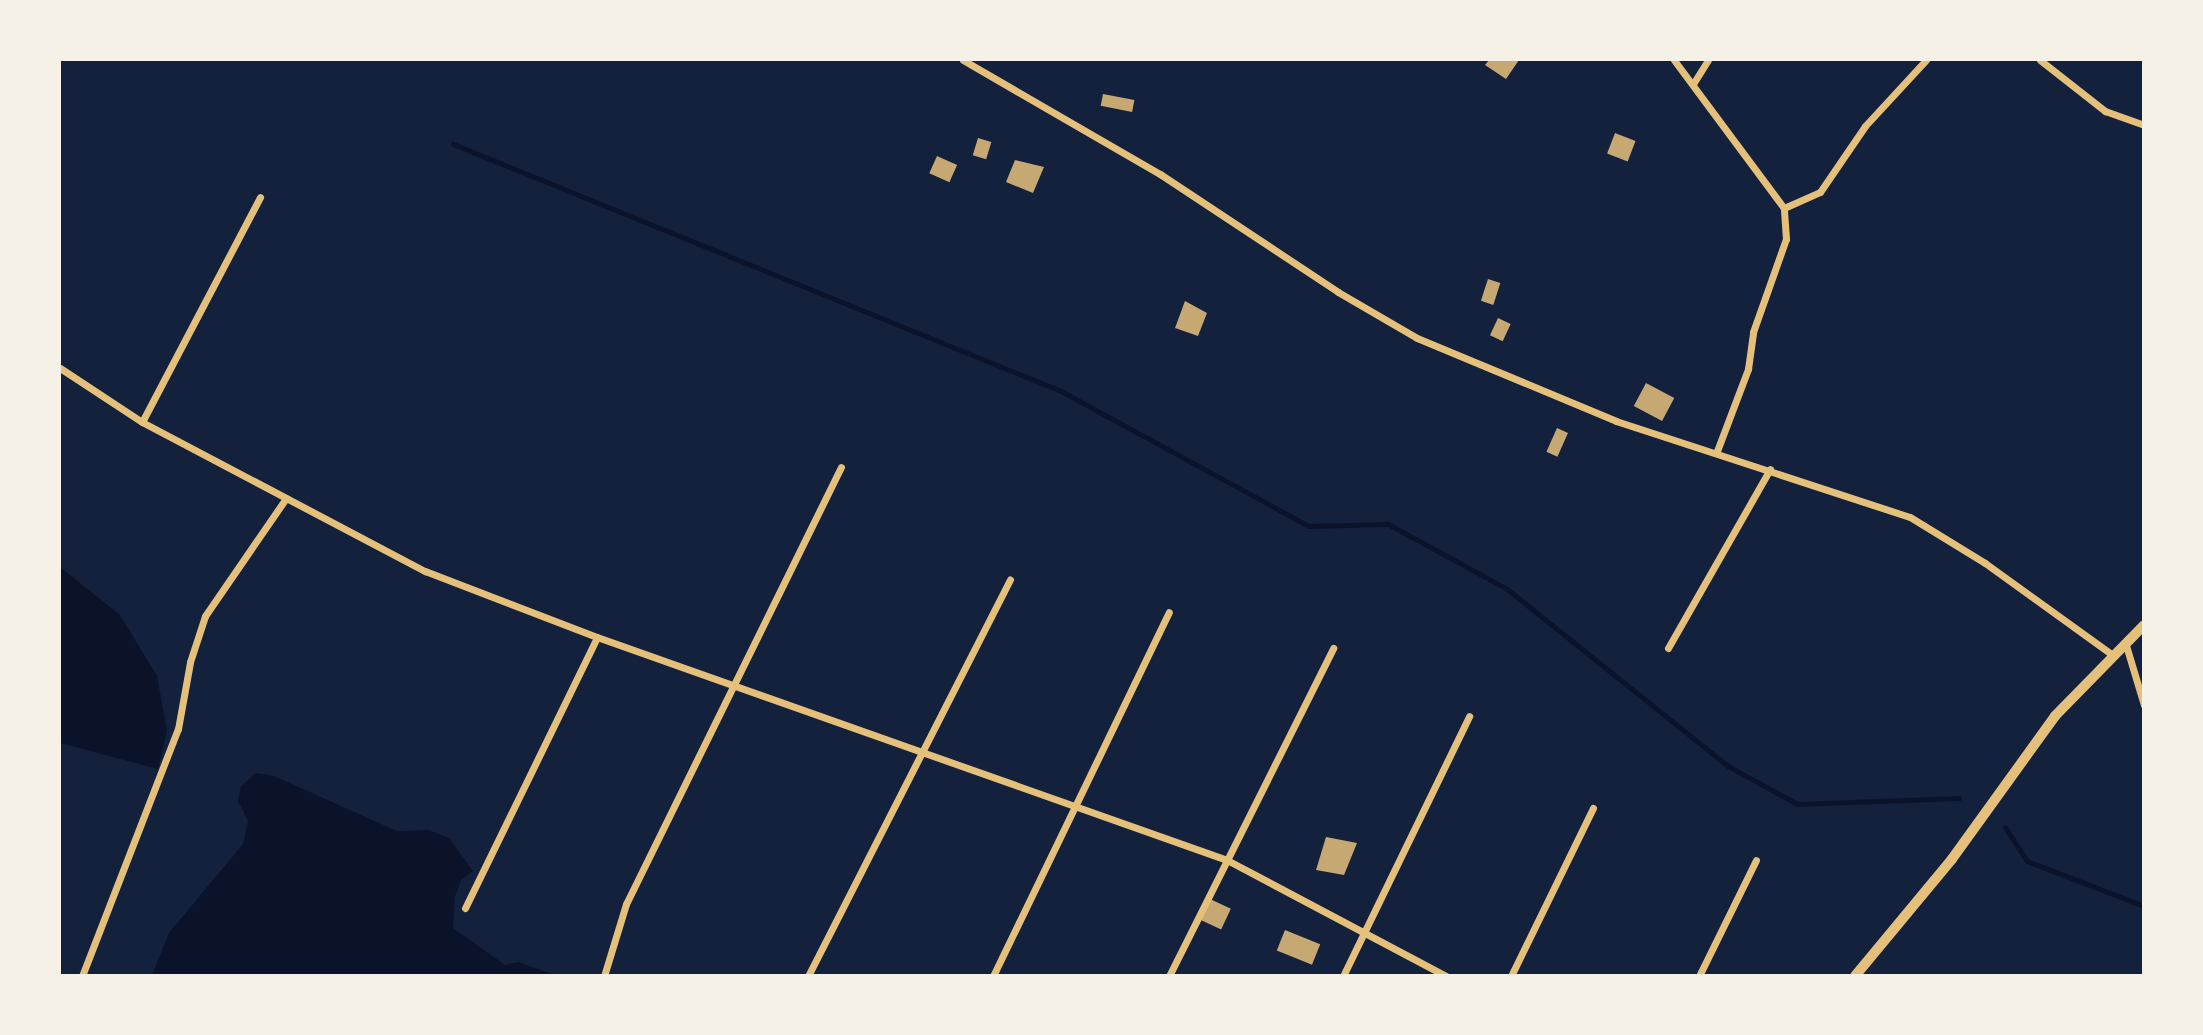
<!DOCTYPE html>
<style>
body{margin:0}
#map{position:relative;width:2203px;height:1035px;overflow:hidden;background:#14213d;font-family:"Fira Sans Condensed",sans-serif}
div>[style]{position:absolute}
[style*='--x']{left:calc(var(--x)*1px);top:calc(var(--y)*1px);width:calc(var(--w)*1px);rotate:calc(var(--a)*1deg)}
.water>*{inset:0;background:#0b132b}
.stream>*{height:5px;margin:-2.5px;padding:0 2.5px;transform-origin:2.5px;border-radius:2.5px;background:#0b132b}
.building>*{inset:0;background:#c6a872;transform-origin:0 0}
.minor>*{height:7px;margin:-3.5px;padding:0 3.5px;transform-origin:3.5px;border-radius:3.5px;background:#e5c07b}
.tertiary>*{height:10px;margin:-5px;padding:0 5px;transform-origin:5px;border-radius:5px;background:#e5c07b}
span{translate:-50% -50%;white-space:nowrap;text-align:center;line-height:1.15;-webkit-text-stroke:7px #f6f1e7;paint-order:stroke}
.frame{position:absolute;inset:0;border:61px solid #f6f1e7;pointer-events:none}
</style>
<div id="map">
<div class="water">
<i style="clip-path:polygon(60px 567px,120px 615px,157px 676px,167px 731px,158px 769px,60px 743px)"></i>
<i style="clip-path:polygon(256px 773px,274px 776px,397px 831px,429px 830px,449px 838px,473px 871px,461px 880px,455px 897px,453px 928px,505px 965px,518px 962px,555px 975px,152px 975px,169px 933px,243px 844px,248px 821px,238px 801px,241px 786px)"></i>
</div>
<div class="stream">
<i style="--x:453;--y:144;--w:656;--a:22.11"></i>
<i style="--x:1061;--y:391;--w:282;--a:28.6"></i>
<i style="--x:1309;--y:526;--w:79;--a:-1.5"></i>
<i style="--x:1388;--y:524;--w:136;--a:28.6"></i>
<i style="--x:1507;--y:589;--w:283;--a:38.7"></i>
<i style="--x:1728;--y:766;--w:79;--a:28.8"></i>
<i style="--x:1797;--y:804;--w:162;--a:-2.1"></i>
<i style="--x:2005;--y:827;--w:40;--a:57.1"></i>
<i style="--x:2027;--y:861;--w:125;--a:21"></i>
</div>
<div class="building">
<i style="clip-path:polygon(1489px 60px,1519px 60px,1506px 79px,1485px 65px)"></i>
<i style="left:1103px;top:94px;width:32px;height:12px;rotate:11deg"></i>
<i style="left:1615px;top:133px;width:22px;height:22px;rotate:21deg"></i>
<i style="left:978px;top:138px;width:14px;height:18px;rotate:17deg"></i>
<i style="left:937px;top:156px;width:22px;height:19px;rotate:24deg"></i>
<i style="clip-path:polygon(1015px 160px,1044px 167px,1033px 193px,1006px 182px)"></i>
<i style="left:1488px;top:279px;width:13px;height:23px;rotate:18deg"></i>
<i style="clip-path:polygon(1185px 301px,1207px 313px,1198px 336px,1175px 328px)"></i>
<i style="left:1498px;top:318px;width:14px;height:19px;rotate:25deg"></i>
<i style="left:1646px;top:383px;width:32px;height:26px;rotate:28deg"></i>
<i style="left:1557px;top:428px;width:12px;height:26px;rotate:24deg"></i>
<i style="clip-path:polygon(1326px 837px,1357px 843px,1344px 875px,1316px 870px)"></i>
<i style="left:1210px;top:899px;width:23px;height:23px;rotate:25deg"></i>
<i style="left:1285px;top:930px;width:38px;height:22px;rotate:22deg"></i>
</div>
<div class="minor">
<i style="--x:963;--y:60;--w:228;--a:30.1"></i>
<i style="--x:1160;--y:174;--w:214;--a:33.5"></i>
<i style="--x:1338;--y:292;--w:91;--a:30.2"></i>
<i style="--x:1417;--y:338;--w:216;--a:22.6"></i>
<i style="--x:1616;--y:421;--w:309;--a:18.1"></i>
<i style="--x:1910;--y:517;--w:88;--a:31.5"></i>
<i style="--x:1985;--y:563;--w:155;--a:35.8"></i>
<i style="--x:1674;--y:60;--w:184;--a:53.4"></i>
<i style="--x:1784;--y:208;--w:39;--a:-24"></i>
<i style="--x:1820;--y:192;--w:80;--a:-55.7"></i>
<i style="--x:1865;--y:126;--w:90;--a:-47.3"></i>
<i style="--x:2040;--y:60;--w:83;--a:38.1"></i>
<i style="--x:2105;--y:111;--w:41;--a:19.7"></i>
<i style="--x:1693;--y:84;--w:28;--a:-58"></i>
<i style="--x:60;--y:368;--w:98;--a:33.4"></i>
<i style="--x:142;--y:422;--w:320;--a:27.8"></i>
<i style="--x:425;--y:571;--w:184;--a:21"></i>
<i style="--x:597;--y:637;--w:668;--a:19.49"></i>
<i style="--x:1227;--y:860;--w:248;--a:27.9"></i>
<i style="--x:142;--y:422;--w:254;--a:-62.3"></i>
<i style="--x:1717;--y:451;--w:88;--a:-69.3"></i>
<i style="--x:1748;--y:369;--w:37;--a:-82"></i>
<i style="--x:1753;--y:332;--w:99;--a:-70.5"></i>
<i style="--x:1786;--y:239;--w:31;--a:-94"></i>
<i style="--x:2125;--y:642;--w:66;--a:73.2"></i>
<i style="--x:1668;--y:648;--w:206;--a:-60.3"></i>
<i style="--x:465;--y:908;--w:301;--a:-64"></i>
<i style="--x:82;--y:976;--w:265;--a:-68.8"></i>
<i style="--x:178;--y:729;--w:68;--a:-79.8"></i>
<i style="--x:190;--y:662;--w:48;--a:-71.9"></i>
<i style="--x:205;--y:616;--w:143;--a:-55.5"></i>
<i style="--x:604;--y:976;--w:75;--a:-73"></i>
<i style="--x:626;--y:904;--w:487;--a:-63.8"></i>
<i style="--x:808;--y:976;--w:445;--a:-63"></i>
<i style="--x:993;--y:976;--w:404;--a:-64.2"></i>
<i style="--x:1169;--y:976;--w:367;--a:-63.4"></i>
<i style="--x:1343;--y:976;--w:289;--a:-64.1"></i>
<i style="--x:1511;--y:976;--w:187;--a:-64"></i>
<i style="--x:1699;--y:976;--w:129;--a:-63.8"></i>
</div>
<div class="tertiary">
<i style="--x:1855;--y:976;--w:152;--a:-50.3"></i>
<i style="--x:1952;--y:859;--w:176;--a:-54.2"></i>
<i style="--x:2055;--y:716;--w:127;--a:-45.6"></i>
</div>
<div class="frame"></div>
</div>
